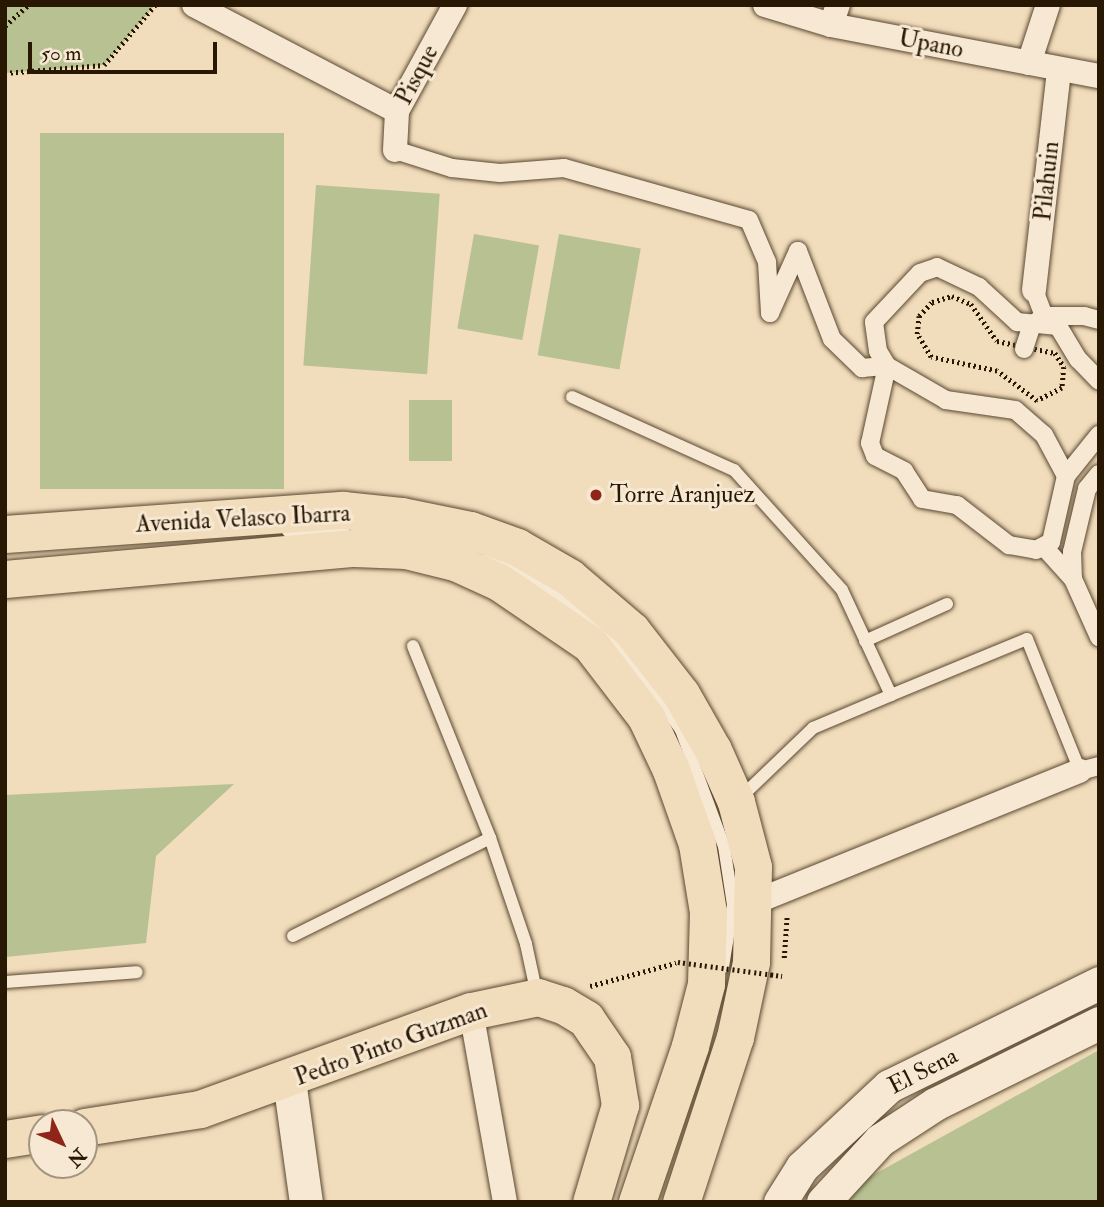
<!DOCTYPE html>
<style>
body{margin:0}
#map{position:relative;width:1104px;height:1207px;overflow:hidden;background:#f1dcbb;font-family:"IM FELL Double Pica",serif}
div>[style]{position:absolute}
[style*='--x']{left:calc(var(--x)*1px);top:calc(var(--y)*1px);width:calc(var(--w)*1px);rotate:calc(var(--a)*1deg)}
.green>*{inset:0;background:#b7c192;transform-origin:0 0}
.path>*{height:4.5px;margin-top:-2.25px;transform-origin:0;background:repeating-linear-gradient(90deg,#271703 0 2px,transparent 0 5.5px)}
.roads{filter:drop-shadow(0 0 2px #5a4831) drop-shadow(0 0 2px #5a4831)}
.service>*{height:12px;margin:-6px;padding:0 6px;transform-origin:6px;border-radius:6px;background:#f6e8d3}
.pedestrian>*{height:18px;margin:-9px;padding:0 9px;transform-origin:9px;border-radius:9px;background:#f6e8d3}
.minor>*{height:24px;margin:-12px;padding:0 12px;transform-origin:12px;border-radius:12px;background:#f6e8d3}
.secondary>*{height:33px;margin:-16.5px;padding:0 16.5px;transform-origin:16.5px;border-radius:16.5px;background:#f6e8d3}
.primary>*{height:37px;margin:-18.5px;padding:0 18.5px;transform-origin:18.5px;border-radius:18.5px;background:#f1dcbb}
.path-bridge>*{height:4.5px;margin-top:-2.25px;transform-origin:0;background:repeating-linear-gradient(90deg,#271703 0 2px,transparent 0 5.5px)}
.dots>*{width:19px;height:19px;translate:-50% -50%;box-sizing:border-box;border:4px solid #f6e8d3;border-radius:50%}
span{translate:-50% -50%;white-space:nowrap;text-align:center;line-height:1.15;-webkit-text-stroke:6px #f6e8d3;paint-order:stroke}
.street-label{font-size:24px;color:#271703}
.poi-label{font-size:24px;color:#271703}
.left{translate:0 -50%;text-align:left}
.frame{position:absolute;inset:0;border:7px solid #271703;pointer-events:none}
.north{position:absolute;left:28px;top:1109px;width:70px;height:70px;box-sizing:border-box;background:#f6e8d3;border:2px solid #a39480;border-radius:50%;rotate:134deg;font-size:19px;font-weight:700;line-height:28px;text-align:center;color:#271703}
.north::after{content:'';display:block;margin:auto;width:24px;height:32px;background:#8f2418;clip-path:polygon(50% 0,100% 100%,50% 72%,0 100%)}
.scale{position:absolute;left:28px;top:42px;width:189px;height:32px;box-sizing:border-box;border:4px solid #271703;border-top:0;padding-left:9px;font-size:21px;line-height:24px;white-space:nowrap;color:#271703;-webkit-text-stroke:5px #f6e8d3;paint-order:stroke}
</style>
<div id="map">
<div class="green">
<i style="clip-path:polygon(5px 5px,155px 5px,104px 65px,5px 73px)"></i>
<i style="left:40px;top:133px;width:244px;height:356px"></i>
<i style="left:316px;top:185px;width:124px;height:181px;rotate:4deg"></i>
<i style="left:474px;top:234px;width:66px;height:96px;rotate:10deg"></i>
<i style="left:559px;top:234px;width:83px;height:123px;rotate:10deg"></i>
<i style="left:409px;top:400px;width:43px;height:61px"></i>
<i style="clip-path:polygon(234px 784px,156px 856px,146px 943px,5px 957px,5px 795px)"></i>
<i style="clip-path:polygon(1099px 1050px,1099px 1202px,836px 1202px,864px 1180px)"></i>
</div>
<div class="path">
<i style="--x:5;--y:26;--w:31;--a:-42"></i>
<i style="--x:5;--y:73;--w:99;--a:-4.6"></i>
<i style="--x:104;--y:65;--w:79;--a:-49.6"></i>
<i style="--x:952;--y:296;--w:21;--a:23"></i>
<i style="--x:971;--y:304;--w:45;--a:54.9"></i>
<i style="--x:997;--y:341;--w:59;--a:11.7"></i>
<i style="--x:1055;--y:353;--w:17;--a:57"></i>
<i style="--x:1064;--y:367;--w:21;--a:95"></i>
<i style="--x:1062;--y:388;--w:28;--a:153"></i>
<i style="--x:1037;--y:401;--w:50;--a:-143.1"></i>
<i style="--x:997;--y:371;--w:67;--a:-168"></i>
<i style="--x:931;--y:357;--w:27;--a:-121"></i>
<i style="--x:917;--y:334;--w:18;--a:-84"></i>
<i style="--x:919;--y:316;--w:19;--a:-47"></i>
<i style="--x:932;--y:302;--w:21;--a:-17"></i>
<i style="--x:784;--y:958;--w:43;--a:-86"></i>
<i style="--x:590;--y:986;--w:89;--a:-15"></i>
</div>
<div class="roads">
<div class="service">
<i style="--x:572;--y:397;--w:178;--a:24.3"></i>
<i style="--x:734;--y:470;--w:161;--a:48"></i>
<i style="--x:842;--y:590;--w:116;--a:65"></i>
<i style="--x:891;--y:695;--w:147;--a:-22.4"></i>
<i style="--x:1027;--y:639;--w:142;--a:68.1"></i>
<i style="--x:288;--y:531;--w:56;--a:1"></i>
<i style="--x:488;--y:557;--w:51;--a:24.1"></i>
<i style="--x:535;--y:578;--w:71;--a:35.3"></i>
<i style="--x:593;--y:619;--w:72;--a:47.8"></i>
<i style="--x:641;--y:672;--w:70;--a:55.4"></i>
<i style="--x:681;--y:730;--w:124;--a:69.7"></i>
<i style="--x:724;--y:846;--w:60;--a:81.3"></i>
<i style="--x:733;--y:905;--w:63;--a:99.2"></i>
<i style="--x:865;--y:641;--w:90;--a:-24.3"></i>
<i style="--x:413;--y:646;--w:207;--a:68.1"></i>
<i style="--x:490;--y:838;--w:112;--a:71.2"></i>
<i style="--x:526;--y:944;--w:52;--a:77.8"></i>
<i style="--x:739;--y:799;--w:103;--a:-43.8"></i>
<i style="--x:813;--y:728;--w:85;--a:-22.9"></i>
<i style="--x:293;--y:936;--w:220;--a:-26.4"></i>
<i style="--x:5;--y:982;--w:132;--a:-4.3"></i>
</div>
<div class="pedestrian">
<i style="--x:395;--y:150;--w:60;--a:17.5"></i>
<i style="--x:452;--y:168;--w:48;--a:5.9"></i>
<i style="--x:500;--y:173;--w:64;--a:-4.5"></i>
<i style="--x:564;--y:168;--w:192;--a:15.7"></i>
<i style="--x:749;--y:220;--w:46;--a:66.8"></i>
<i style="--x:767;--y:262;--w:51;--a:86.6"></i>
<i style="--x:770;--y:313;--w:68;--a:-65.7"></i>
<i style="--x:798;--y:251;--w:94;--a:68.9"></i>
<i style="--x:832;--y:339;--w:42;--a:44"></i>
<i style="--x:862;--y:368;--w:25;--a:-5"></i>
<i style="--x:1034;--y:290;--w:28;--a:69"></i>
<i style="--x:1044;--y:316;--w:40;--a:0"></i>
<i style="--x:1084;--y:316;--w:16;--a:15"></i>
<i style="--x:1024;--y:349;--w:25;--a:-72"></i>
<i style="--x:1032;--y:325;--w:9;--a:-36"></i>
<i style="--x:887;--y:366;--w:79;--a:102.4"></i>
<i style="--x:870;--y:443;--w:14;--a:69"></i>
<i style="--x:875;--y:456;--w:33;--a:27"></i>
<i style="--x:904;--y:471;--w:33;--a:57"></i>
<i style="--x:922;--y:499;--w:36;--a:10"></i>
<i style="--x:957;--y:505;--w:66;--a:37.6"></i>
<i style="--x:1009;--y:545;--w:27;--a:10"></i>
<i style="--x:1036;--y:550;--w:17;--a:-28"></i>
<i style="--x:1051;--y:542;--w:68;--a:-77.2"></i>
<i style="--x:1066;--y:476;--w:53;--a:-51.2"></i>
<i style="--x:1099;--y:474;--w:19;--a:129"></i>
<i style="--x:1087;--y:489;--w:65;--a:103.4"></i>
<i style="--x:1072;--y:552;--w:27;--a:88"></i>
<i style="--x:1073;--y:579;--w:64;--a:65.9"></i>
<i style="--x:1066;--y:476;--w:47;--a:-118.2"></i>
<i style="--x:1044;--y:435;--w:38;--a:-139"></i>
<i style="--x:1015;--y:410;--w:70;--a:-171.8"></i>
<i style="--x:946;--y:400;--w:68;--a:-150"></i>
<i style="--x:887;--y:366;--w:17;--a:-121"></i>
<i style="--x:878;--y:351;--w:29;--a:-98"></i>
<i style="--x:874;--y:322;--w:67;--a:-46.8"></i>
<i style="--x:920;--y:273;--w:18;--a:-19"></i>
<i style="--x:937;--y:267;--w:47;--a:25.5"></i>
<i style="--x:979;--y:287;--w:52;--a:42.6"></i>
<i style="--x:1017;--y:322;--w:41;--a:5.6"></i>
<i style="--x:1058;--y:326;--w:39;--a:59"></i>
<i style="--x:1078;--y:359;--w:30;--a:46"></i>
<i style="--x:1044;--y:547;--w:43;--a:47.8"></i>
<i style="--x:1080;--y:771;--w:20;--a:-15"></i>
</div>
<div class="minor">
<i style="--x:194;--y:5;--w:229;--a:27.6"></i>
<i style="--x:765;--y:5;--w:69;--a:16.9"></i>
<i style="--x:831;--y:25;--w:273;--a:10.8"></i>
<i style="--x:831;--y:25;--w:21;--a:-71"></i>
<i style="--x:1029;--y:63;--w:61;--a:-71.9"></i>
<i style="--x:395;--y:150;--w:39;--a:-87"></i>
<i style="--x:397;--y:111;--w:121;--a:-61.3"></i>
<i style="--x:1034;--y:290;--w:220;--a:-83.5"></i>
<i style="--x:755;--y:902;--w:350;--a:-22"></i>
<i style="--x:471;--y:1011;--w:194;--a:79.9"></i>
</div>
<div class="secondary">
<i style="--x:289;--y:1080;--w:123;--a:82.1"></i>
<i style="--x:780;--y:1202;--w:41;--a:-57.8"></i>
<i style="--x:802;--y:1167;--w:119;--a:-43"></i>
<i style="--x:889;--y:1086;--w:234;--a:-26.1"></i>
<i style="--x:823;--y:1202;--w:84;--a:-47.4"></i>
<i style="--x:880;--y:1140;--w:66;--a:-33.2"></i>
<i style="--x:935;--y:1104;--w:183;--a:-26.3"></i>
</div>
<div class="primary">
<i style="--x:5;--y:534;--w:339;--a:-4.1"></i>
<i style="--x:343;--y:510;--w:58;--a:5.9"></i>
<i style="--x:401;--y:516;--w:70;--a:11.5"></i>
<i style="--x:470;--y:530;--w:50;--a:19.9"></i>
<i style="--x:517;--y:547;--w:60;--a:30"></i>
<i style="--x:569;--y:577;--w:82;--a:40.5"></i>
<i style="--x:631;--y:630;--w:81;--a:52"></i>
<i style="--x:681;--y:694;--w:64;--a:60.3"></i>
<i style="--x:713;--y:750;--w:57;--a:66.1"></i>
<i style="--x:736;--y:802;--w:67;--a:75.3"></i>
<i style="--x:753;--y:867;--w:95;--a:91.2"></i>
<i style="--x:751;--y:962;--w:77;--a:102"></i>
<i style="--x:735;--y:1037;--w:174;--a:108.1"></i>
<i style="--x:5;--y:579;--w:350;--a:-5.1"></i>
<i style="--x:354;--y:548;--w:52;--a:2.2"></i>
<i style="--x:406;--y:550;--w:50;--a:13.8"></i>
<i style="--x:455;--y:562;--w:48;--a:24.4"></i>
<i style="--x:499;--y:582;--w:110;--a:34.3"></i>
<i style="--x:590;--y:644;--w:92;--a:52.5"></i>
<i style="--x:646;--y:717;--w:59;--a:64.7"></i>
<i style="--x:671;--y:770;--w:78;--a:70.6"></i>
<i style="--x:697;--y:844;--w:69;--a:80.8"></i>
<i style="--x:708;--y:912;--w:72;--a:91.6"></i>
<i style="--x:706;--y:984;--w:64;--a:104.5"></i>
<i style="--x:690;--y:1046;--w:165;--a:108.8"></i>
<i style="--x:84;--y:1127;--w:117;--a:-8.8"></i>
<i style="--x:200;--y:1109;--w:288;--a:-19.9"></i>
<i style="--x:471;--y:1011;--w:68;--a:-11.8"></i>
<i style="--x:538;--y:997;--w:26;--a:18"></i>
<i style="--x:563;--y:1005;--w:27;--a:31"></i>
<i style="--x:586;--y:1019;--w:46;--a:55.6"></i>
<i style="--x:612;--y:1057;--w:49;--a:80.5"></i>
<i style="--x:620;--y:1105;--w:101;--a:106.6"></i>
<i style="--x:5;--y:1139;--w:37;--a:-9"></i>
</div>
</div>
<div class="path-bridge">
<i style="--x:678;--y:962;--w:105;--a:7.7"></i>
</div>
<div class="dots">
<i style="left:596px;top:495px;background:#8f2418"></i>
</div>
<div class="street-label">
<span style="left:931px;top:44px;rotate:11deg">Upano</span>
<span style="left:417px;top:75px;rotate:-62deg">Pisque</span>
<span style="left:1047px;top:181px;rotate:-84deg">Pilahuin</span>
<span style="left:243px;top:519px;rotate:-3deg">Avenida Velasco Ibarra</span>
<span style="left:391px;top:1044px;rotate:-20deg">Pedro Pinto Guzman</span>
<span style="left:923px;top:1071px;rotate:-27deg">El Sena</span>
</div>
<div class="poi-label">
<span class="left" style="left:610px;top:495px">Torre Aranjuez</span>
</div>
<div class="frame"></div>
<div class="north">N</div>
<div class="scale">50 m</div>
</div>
